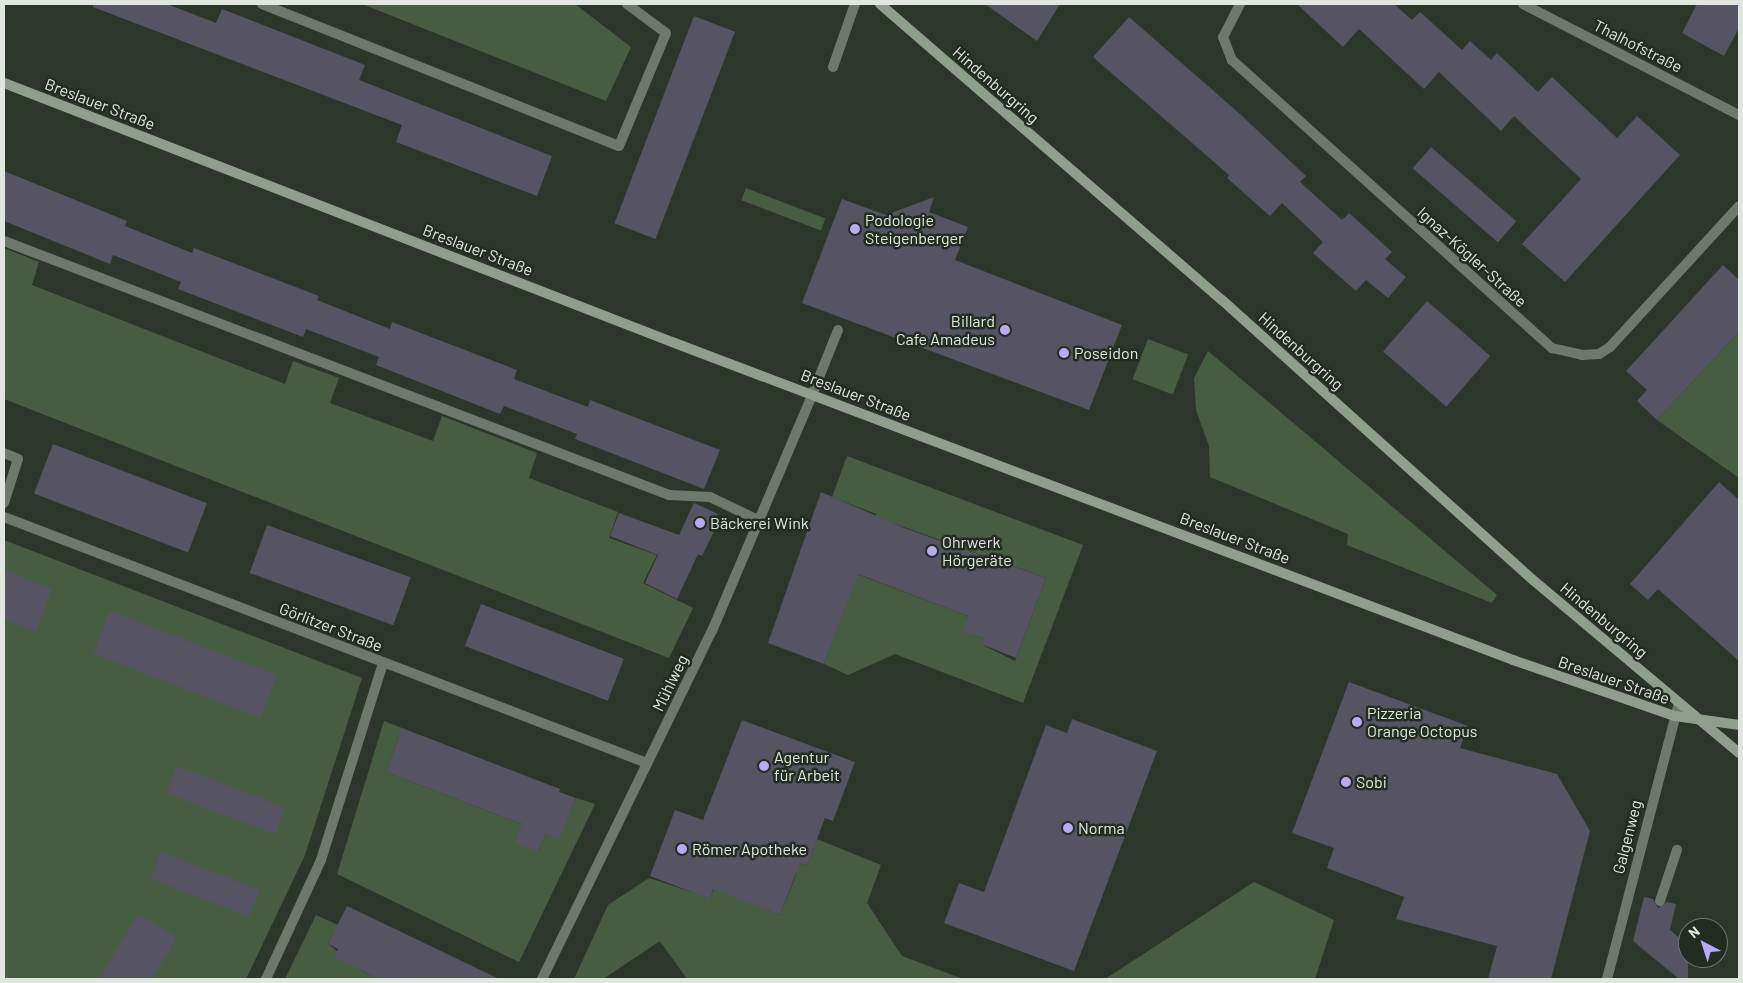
<!DOCTYPE html>
<meta charset="utf-8">
<style>
body{margin:0}
#map{position:relative;width:1743px;height:983px;overflow:hidden;background:#2d362b;font-family:Barlow,sans-serif}
div>[style]{position:absolute}
[style*='--x']{left:calc(var(--x)*1px);top:calc(var(--y)*1px);width:calc(var(--w)*1px);rotate:calc(var(--a)*1deg)}
.green>*{inset:0;background:#475d42;transform-origin:0 0}
.building>*{inset:0;background:#565362;transform-origin:0 0}
.service>*{height:10px;margin:-5px;padding:0 5px;transform-origin:5px;border-radius:5px;background:#6e786c}
.minor>*{height:10px;margin:-5px;padding:0 5px;transform-origin:5px;border-radius:5px;background:#6e786c}
.secondary>*{height:10px;margin:-5px;padding:0 5px;transform-origin:5px;border-radius:5px;background:#8e9f8b}
.dots>*{width:14px;height:14px;translate:-50% -50%;box-sizing:border-box;border:2px solid #232c21;border-radius:50%}
span{translate:-50% -50%;white-space:nowrap;text-align:center;line-height:1.15;-webkit-text-stroke:5px #232c21;paint-order:stroke}
.street-label{font-size:16px;color:#e1e7e0}
.poi-label{font-size:16px;color:#e1e7e0}
.left{translate:0 -50%;text-align:left}
.right{translate:-100% -50%;text-align:right}
.frame{position:absolute;inset:0;border:5px solid #e1e7e0;pointer-events:none}
.north{position:absolute;left:1678px;top:918px;width:50px;height:50px;box-sizing:border-box;background:#232c21;border:1px solid #6f776d;border-radius:50%;rotate:320deg;font-size:14px;font-weight:700;line-height:20px;text-align:center;color:#e1e7e0}
.north::after{content:'';display:block;margin:auto;width:18px;height:22px;background:#baaaf6;clip-path:polygon(50% 0,100% 100%,50% 72%,0 100%)}
</style>
<div id="map">
<div class="green">
<i style="clip-path:polygon(362px 4px,575px 4px,631px 47px,606px 101px)"></i>
<i style="left:746px;top:188px;width:85px;height:13px;rotate:21deg"></i>
<i style="clip-path:polygon(4px 248px,39px 262px,32px 285px,285px 384px,293px 361px,339px 378px,330px 403px,433px 441px,442px 416px,537px 453px,529px 478px,618px 512px,609px 538px,657px 555px,643px 583px,693px 608px,669px 658px,4px 399px)"></i>
<i style="clip-path:polygon(1739px 332px,1739px 478px,1657px 420px)"></i>
<i style="left:1148px;top:339px;width:43px;height:43px;rotate:21deg"></i>
<i style="clip-path:polygon(1208px 351px,1497px 595px,1492px 603px,1347px 545px,1348px 534px,1210px 477px,1209px 446px,1196px 410px,1194px 378px)"></i>
<i style="clip-path:polygon(847px 456px,1083px 545px,1023px 703px,895px 654px,848px 675px,824px 664px,847px 602px,854px 573px,968px 616px,963px 631px,983px 638px,981px 644px,1015px 661px,1046px 578px,876px 517px,876px 514px,832px 497px)"></i>
<i style="clip-path:polygon(4px 540px,362px 678px,305px 855px,246px 979px,4px 979px)"></i>
<i style="clip-path:polygon(384px 721px,402px 728px,386px 772px,522px 824px,538px 852px,546px 834px,560px 838px,576px 798px,595px 804px,519px 962px,337px 874px)"></i>
<i style="clip-path:polygon(817px 839px,881px 865px,867px 903px,902px 956px,963px 979px,687px 979px,660px 941px,603px 979px,574px 979px,608px 905px,649px 878px,710px 898px,714px 888px,780px 915px,796px 875px,797px 862px,807px 866px)"></i>
<i style="clip-path:polygon(1254px 882px,1334px 920px,1315px 979px,1105px 979px)"></i>
<i style="clip-path:polygon(316px 915px,338px 925px,328px 944px,362px 971px,379px 979px,285px 979px)"></i>
</div>
<div class="building">
<i style="clip-path:polygon(93px 4px,167px 4px,216px 23px,222px 9px,365px 65px,359px 80px,552px 156px,537px 196px,396px 142px,402px 125px,93px 7px)"></i>
<i style="clip-path:polygon(985px 4px,1060px 4px,1037px 41px)"></i>
<i style="clip-path:polygon(1297px 4px,1394px 4px,1412px 20px,1420px 12px,1462px 50px,1470px 41px,1491px 60px,1497px 53px,1538px 92px,1552px 77px,1617px 138px,1637px 116px,1680px 155px,1565px 282px,1522px 244px,1581px 179px,1514px 116px,1501px 131px,1439px 72px,1424px 89px,1359px 29px,1343px 47px)"></i>
<i style="clip-path:polygon(1697px 4px,1739px 4px,1739px 28px,1724px 56px,1682px 33px)"></i>
<i style="left:694px;top:16px;width:44px;height:222px;rotate:21deg"></i>
<i style="clip-path:polygon(1129px 17px,1240px 114px,1306px 176px,1300px 182px,1342px 220px,1349px 213px,1392px 252px,1385px 259px,1406px 277px,1388px 298px,1366px 280px,1356px 291px,1313px 253px,1323px 242px,1282px 203px,1270px 216px,1227px 178px,1229px 175px,1093px 57px)"></i>
<i style="left:1431px;top:147px;width:113px;height:28px;rotate:41deg"></i>
<i style="clip-path:polygon(4px 171px,127px 221px,125px 226px,192px 253px,194px 248px,319px 296px,317px 300px,390px 329px,392px 322px,517px 370px,514px 379px,588px 407px,590px 400px,720px 450px,704px 489px,575px 439px,577px 434px,504px 406px,500px 414px,376px 365px,379px 357px,306px 329px,303px 337px,178px 289px,181px 282px,113px 255px,110px 264px,4px 221px)"></i>
<i style="clip-path:polygon(934px 197px,929px 212px,968px 227px,955px 260px,1122px 325px,1089px 410px,802px 303px,842px 199px,886px 215px)"></i>
<i style="clip-path:polygon(1723px 265px,1739px 280px,1739px 332px,1657px 420px,1637px 401px,1647px 390px,1626px 371px)"></i>
<i style="left:1427px;top:301px;width:84px;height:67px;rotate:41deg"></i>
<i style="left:53px;top:444px;width:165px;height:53px;rotate:21deg"></i>
<i style="clip-path:polygon(1719px 482px,1739px 500px,1739px 661px,1658px 589px,1648px 600px,1630px 584px)"></i>
<i style="clip-path:polygon(821px 492px,907px 529px,1046px 578px,1016px 658px,981px 644px,983px 638px,962px 631px,968px 616px,858px 574px,824px 664px,768px 643px)"></i>
<i style="clip-path:polygon(694px 503px,718px 514px,716px 517px,720px 519px,702px 556px,698px 554px,677px 599px,645px 583px,658px 555px,610px 536px,619px 513px,679px 535px)"></i>
<i style="left:267px;top:525px;width:153px;height:51px;rotate:20deg"></i>
<i style="clip-path:polygon(4px 570px,52px 589px,36px 632px,4px 619px)"></i>
<i style="left:481px;top:604px;width:153px;height:45px;rotate:21deg"></i>
<i style="left:110px;top:611px;width:179px;height:46px;rotate:21deg"></i>
<i style="clip-path:polygon(1349px 682px,1468px 726px,1460px 748px,1557px 774px,1590px 831px,1551px 979px,1488px 979px,1497px 946px,1396px 919px,1404px 897px,1327px 868px,1334px 848px,1292px 833px)"></i>
<i style="clip-path:polygon(1072px 719px,1157px 751px,1074px 971px,944px 923px,959px 883px,984px 892px,1046px 725px,1067px 733px)"></i>
<i style="clip-path:polygon(742px 720px,855px 762px,833px 821px,825px 818px,807px 866px,800px 863px,780px 915px,713px 889px,710px 899px,650px 876px,675px 810px,703px 820px)"></i>
<i style="clip-path:polygon(402px 728px,560px 789px,559px 792px,576px 798px,560px 839px,546px 834px,538px 852px,515px 843px,522px 824px,386px 772px)"></i>
<i style="left:177px;top:766px;width:116px;height:29px;rotate:21deg"></i>
<i style="left:161px;top:852px;width:106px;height:29px;rotate:21deg"></i>
<i style="clip-path:polygon(1644px 897px,1653px 899px,1658px 908px,1667px 902px,1676px 904px,1670px 930px,1688px 945px,1688px 979px,1679px 979px,1633px 941px)"></i>
<i style="clip-path:polygon(347px 906px,445px 953px,499px 979px,379px 979px,334px 957px,338px 949px,328px 944px)"></i>
<i style="clip-path:polygon(138px 914px,177px 937px,152px 979px,99px 979px)"></i>
</div>
<div class="service">
<i style="--x:833;--y:67;--w:67;--a:-70.8"></i>
<i style="--x:812;--y:395;--w:70;--a:-68.2"></i>
<i style="--x:4;--y:453;--w:15;--a:23"></i>
<i style="--x:18;--y:459;--w:46;--a:107.7"></i>
<i style="--x:1660;--y:901;--w:54;--a:-71.6"></i>
<i style="--x:266;--y:979;--w:131;--a:-65.2"></i>
<i style="--x:321;--y:860;--w:207;--a:-72.5"></i>
</div>
<div class="minor">
<i style="--x:262;--y:4;--w:384;--a:21.7"></i>
<i style="--x:619;--y:146;--w:122;--a:-67.4"></i>
<i style="--x:666;--y:33;--w:49;--a:-143.4"></i>
<i style="--x:1240;--y:4;--w:37;--a:117"></i>
<i style="--x:1223;--y:37;--w:25;--a:69"></i>
<i style="--x:1232;--y:60;--w:431;--a:42"></i>
<i style="--x:1552;--y:348;--w:31;--a:13"></i>
<i style="--x:1582;--y:355;--w:17;--a:-3"></i>
<i style="--x:1599;--y:354;--w:13;--a:-32"></i>
<i style="--x:1610;--y:347;--w:191;--a:-47.5"></i>
<i style="--x:1523;--y:4;--w:243;--a:27.2"></i>
<i style="--x:4;--y:241;--w:712;--a:20.9"></i>
<i style="--x:669;--y:495;--w:41;--a:2.8"></i>
<i style="--x:710;--y:497;--w:53;--a:25.6"></i>
<i style="--x:4;--y:517;--w:688;--a:20.94"></i>
<i style="--x:542;--y:979;--w:387;--a:-64"></i>
<i style="--x:712;--y:631;--w:256;--a:-67"></i>
<i style="--x:1607;--y:979;--w:285;--a:-75.4"></i>
</div>
<div class="secondary">
<i style="--x:880;--y:4;--w:452;--a:40.9"></i>
<i style="--x:1222;--y:300;--w:418;--a:42"></i>
<i style="--x:1533;--y:580;--w:269;--a:40"></i>
<i style="--x:4;--y:83;--w:716;--a:21.19"></i>
<i style="--x:672;--y:342;--w:899;--a:20.71"></i>
<i style="--x:1513;--y:660;--w:171;--a:19.1"></i>
<i style="--x:1675;--y:716;--w:65;--a:8"></i>
</div>
<div class="dots">
<i style="left:855px;top:229px;background:#baaaf6"></i>
<i style="left:1005px;top:330px;background:#baaaf6"></i>
<i style="left:1064px;top:353px;background:#baaaf6"></i>
<i style="left:700px;top:523px;background:#baaaf6"></i>
<i style="left:932px;top:551px;background:#baaaf6"></i>
<i style="left:1357px;top:722px;background:#baaaf6"></i>
<i style="left:764px;top:766px;background:#baaaf6"></i>
<i style="left:1346px;top:782px;background:#baaaf6"></i>
<i style="left:1068px;top:828px;background:#baaaf6"></i>
<i style="left:682px;top:849px;background:#baaaf6"></i>
</div>
<div class="street-label">
<span style="left:1638px;top:46px;rotate:27deg">Thalhofstraße</span>
<span style="left:996px;top:85px;rotate:41deg">Hindenburgring</span>
<span style="left:100px;top:104px;rotate:21deg">Breslauer Straße</span>
<span style="left:478px;top:250px;rotate:21deg">Breslauer Straße</span>
<span style="left:1472px;top:257px;rotate:42deg">Ignaz-Kögler-Straße</span>
<span style="left:1301px;top:351px;rotate:42deg">Hindenburgring</span>
<span style="left:856px;top:395px;rotate:21deg">Breslauer Straße</span>
<span style="left:1235px;top:538px;rotate:21deg">Breslauer Straße</span>
<span style="left:1604px;top:620px;rotate:40deg">Hindenburgring</span>
<span style="left:331px;top:627px;rotate:21deg">Görlitzer Straße</span>
<span style="left:1614px;top:680px;rotate:19deg">Breslauer Straße</span>
<span style="left:670px;top:683px;rotate:-64deg">Mühlweg</span>
<span style="left:1627px;top:837px;rotate:-76deg">Galgenweg</span>
</div>
<div class="poi-label">
<span class="left" style="left:865px;top:229px">Podologie<br>Steigenberger</span>
<span class="right" style="left:995px;top:330px">Billard<br>Cafe Amadeus</span>
<span class="left" style="left:1074px;top:353px">Poseidon</span>
<span class="left" style="left:710px;top:523px">Bäckerei Wink</span>
<span class="left" style="left:942px;top:551px">Ohrwerk<br>Hörgeräte</span>
<span class="left" style="left:1367px;top:722px">Pizzeria<br>Orange Octopus</span>
<span class="left" style="left:774px;top:766px">Agentur<br>für Arbeit</span>
<span class="left" style="left:1356px;top:782px">Sobi</span>
<span class="left" style="left:1078px;top:828px">Norma</span>
<span class="left" style="left:692px;top:849px">Römer Apotheke</span>
</div>
<div class="frame"></div>
<div class="north">N</div>
</div>
